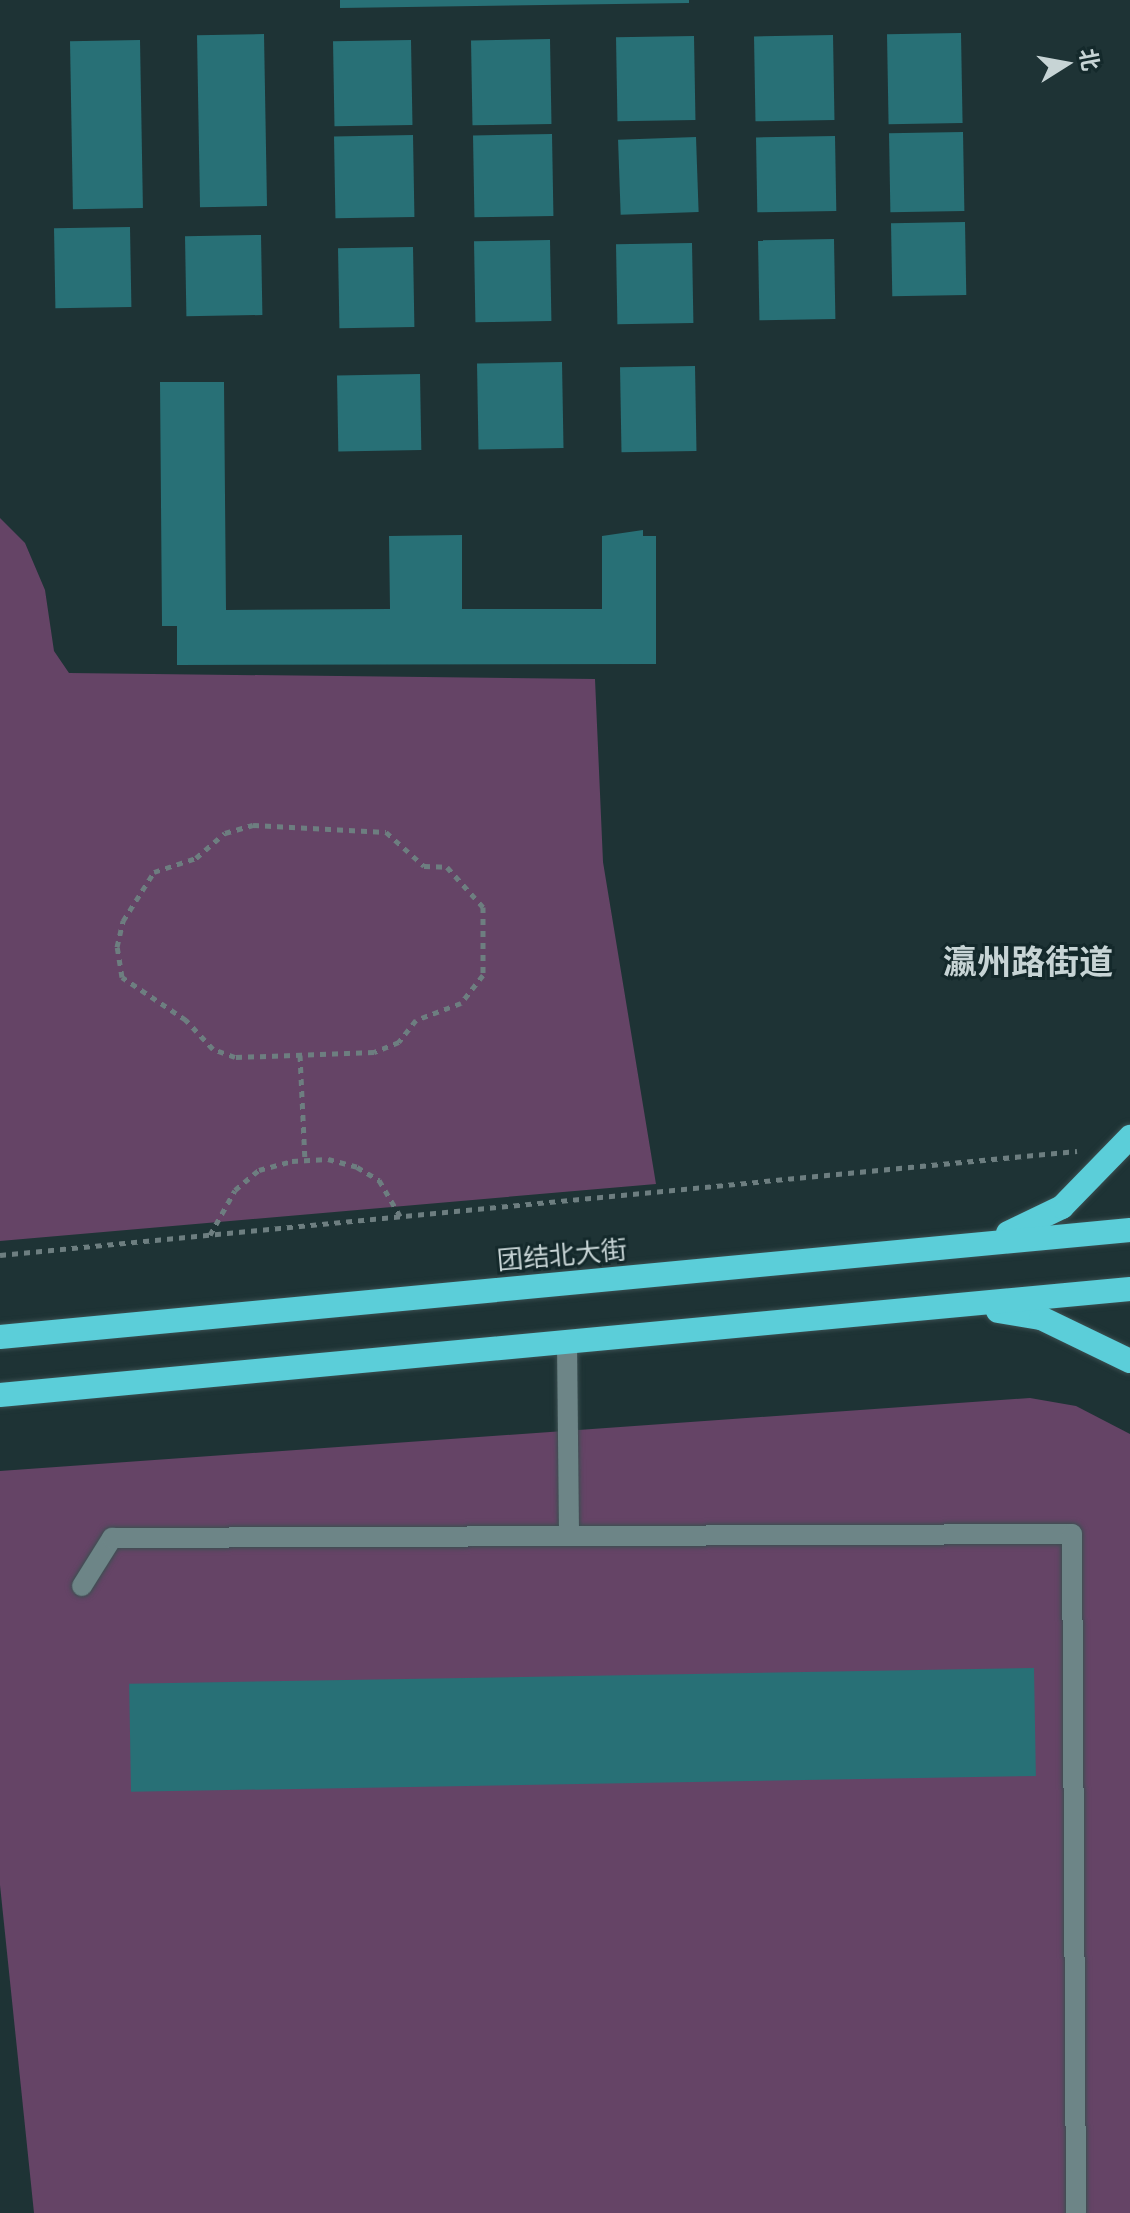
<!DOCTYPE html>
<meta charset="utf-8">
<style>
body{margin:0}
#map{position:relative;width:1130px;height:2213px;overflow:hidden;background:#1e3335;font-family:Ubuntu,"Noto Sans SC",sans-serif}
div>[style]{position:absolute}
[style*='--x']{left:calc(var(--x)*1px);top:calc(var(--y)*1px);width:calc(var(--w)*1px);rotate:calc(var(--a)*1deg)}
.green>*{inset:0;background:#654466}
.building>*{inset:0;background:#287076;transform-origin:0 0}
.path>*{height:5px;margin-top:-2.5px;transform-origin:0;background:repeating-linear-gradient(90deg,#6d7e80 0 6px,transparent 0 12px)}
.roads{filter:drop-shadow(0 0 2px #3b4f51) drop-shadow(0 0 2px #3b4f51)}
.minor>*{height:20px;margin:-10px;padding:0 10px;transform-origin:10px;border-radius:10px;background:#6d8587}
.highway>*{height:24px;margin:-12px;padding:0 12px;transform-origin:12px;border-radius:12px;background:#5bced9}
span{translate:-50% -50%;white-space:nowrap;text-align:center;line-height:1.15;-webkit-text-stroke:6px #14292b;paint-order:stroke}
.street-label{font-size:26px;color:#c7d4d5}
.district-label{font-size:34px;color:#c7d4d5;font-weight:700}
.north{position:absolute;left:1026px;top:24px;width:80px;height:80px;-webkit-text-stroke:6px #14292b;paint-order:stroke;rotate:79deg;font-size:22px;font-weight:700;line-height:32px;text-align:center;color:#c7d4d5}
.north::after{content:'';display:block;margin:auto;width:28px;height:36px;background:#c7d4d5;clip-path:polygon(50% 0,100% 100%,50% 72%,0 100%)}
</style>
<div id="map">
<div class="green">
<i style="clip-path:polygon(0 518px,25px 543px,45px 590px,54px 651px,69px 673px,595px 679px,603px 862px,656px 1184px,0 1241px)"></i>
<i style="clip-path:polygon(1030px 1398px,1076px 1406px,1130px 1434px,1130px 2213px,34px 2213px,0 1885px,0 1471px)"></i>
</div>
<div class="building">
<i style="clip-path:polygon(340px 0,689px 0,689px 3px,340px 8px)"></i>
<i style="left:961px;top:33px;width:90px;height:74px;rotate:89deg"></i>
<i style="left:264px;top:34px;width:172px;height:67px;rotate:89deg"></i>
<i style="left:833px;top:35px;width:85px;height:79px;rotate:89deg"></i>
<i style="left:694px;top:36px;width:84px;height:78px;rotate:89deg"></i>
<i style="left:550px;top:39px;width:85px;height:79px;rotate:89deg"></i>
<i style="left:140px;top:40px;width:168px;height:70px;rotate:89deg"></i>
<i style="left:411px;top:40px;width:85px;height:78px;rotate:89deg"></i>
<i style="left:963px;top:132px;width:79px;height:74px;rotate:89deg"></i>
<i style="left:552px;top:134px;width:82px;height:79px;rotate:89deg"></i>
<i style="left:413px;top:135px;width:82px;height:79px;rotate:89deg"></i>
<i style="left:835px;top:136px;width:75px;height:79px;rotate:89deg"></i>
<i style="left:696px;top:137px;width:75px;height:78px;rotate:88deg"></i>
<i style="left:965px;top:222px;width:73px;height:74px;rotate:89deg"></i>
<i style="left:130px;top:227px;width:80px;height:76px;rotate:89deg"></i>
<i style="left:261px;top:235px;width:80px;height:76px;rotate:89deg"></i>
<i style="left:834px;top:239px;width:80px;height:76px;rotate:89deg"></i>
<i style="left:550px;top:240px;width:81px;height:76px;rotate:89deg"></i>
<i style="left:692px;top:243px;width:80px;height:76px;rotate:89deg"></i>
<i style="left:413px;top:247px;width:80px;height:75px;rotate:89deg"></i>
<i style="left:562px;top:362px;width:86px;height:85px;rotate:89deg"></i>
<i style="left:695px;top:366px;width:85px;height:75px;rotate:89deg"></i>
<i style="left:420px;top:374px;width:76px;height:83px;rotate:89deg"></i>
<i style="clip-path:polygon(160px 382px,224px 382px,226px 610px,390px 609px,389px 536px,462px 535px,462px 609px,602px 609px,602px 536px,643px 530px,643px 536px,656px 536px,656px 664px,177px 665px,177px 626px,162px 626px)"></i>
<i style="left:1034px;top:1668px;width:108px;height:905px;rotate:89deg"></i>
</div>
<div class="path">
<i style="--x:253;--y:825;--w:133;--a:3"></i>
<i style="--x:386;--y:832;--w:51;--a:41.8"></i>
<i style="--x:424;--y:866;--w:23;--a:2"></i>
<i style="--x:447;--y:867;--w:54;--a:48"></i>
<i style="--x:483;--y:907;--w:68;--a:90"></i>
<i style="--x:483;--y:975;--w:36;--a:128"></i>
<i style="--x:461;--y:1003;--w:48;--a:159.3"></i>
<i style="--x:416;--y:1020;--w:28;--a:128"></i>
<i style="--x:399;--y:1042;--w:27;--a:158"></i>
<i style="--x:374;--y:1052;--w:139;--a:177.9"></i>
<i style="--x:235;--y:1057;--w:23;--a:-160"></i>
<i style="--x:213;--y:1049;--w:40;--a:-133"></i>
<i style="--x:186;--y:1020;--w:77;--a:-146.1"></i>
<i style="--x:122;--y:977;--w:30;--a:-99"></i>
<i style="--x:117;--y:947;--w:27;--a:-77"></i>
<i style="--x:123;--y:921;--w:58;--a:-57.7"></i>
<i style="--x:154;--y:872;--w:44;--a:-18.4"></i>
<i style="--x:196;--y:858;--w:38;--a:-41"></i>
<i style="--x:225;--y:833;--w:29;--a:-16"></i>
<i style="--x:300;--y:1055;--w:106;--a:87.3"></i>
<i style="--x:210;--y:1235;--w:51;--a:-60.9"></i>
<i style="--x:235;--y:1190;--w:31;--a:-40"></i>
<i style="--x:259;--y:1170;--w:34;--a:-15"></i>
<i style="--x:292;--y:1161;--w:36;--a:-3"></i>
<i style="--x:328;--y:1159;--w:30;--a:15"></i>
<i style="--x:357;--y:1167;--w:26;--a:31"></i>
<i style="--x:379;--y:1180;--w:42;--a:59.7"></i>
<i style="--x:0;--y:1255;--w:1082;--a:-5.52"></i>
</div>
<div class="roads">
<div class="minor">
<i style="--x:567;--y:1342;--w:194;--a:89.4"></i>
<i style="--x:82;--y:1586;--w:57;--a:-58"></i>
<i style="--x:112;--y:1538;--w:960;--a:-0.24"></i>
<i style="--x:1072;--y:1534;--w:679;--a:89.66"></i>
</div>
<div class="highway">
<i style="--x:1008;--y:1233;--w:60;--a:-25.7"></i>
<i style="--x:1062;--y:1207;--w:98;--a:-45.8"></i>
<i style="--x:998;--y:1311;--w:44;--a:9.2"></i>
<i style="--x:1041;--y:1318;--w:99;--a:25.8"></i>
<i style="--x:0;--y:1337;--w:1135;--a:-5.41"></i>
<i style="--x:0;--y:1395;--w:1135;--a:-5.36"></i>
</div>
</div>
<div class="street-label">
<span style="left:562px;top:1255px;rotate:-5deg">团结北大街</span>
</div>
<div class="district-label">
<span style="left:1028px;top:962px">瀛州路街道</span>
</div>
<div class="north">北</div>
</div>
